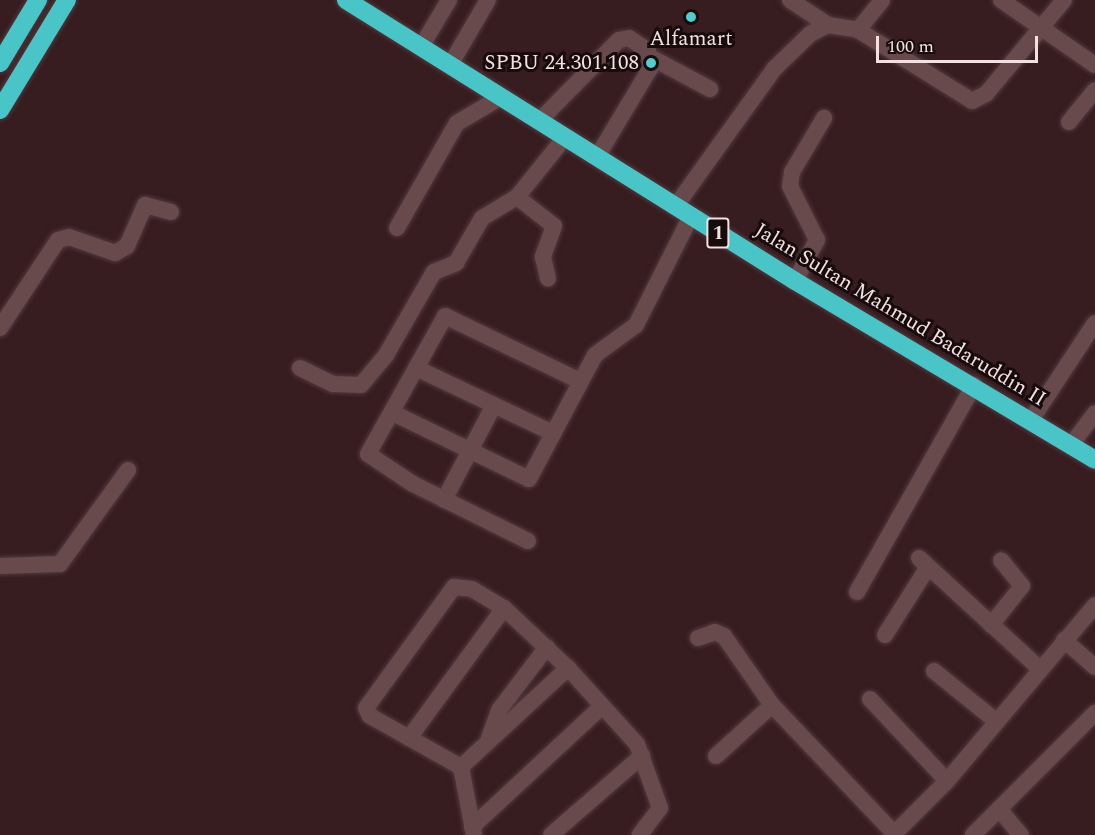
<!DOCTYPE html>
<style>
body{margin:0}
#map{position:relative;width:1095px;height:835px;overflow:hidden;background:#371c20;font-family:Spectral,serif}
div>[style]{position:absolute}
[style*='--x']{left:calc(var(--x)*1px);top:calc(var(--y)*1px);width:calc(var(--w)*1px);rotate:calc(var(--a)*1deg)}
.roads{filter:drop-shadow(0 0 2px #503a3e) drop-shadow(0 0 2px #503a3e)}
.minor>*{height:16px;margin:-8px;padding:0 8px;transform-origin:8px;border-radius:8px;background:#684a4d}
.highway>*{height:18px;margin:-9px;padding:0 9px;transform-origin:9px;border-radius:9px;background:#49c5c7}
.dots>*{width:16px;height:16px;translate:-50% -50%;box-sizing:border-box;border:3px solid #170b0c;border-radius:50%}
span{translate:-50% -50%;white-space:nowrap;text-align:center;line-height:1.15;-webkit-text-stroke:6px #170b0c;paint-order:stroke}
.shield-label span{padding:2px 4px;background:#170b0c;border:2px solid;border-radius:4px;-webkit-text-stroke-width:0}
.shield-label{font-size:20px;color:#f3e0e2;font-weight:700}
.poi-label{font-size:21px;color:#f3e0e2}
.right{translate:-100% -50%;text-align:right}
.street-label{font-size:21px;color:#f3e0e2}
.scale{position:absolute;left:876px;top:36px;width:162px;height:27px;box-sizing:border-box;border:3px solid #f3e0e2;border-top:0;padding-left:8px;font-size:18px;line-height:21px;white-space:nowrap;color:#f3e0e2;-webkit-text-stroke:4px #170b0c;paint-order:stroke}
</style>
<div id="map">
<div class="roads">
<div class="minor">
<i style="--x:790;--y:0;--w:45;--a:33.3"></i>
<i style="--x:1001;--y:0;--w:114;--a:34.7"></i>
<i style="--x:858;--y:30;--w:38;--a:-51"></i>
<i style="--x:421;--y:47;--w:55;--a:-59.2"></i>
<i style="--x:652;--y:58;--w:66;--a:28.1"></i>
<i style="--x:450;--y:65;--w:75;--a:-59.7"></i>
<i style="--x:539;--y:121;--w:114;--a:-45.4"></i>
<i style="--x:619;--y:40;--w:10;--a:-11"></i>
<i style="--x:629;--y:38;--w:23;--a:34"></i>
<i style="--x:648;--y:51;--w:16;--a:79"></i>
<i style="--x:651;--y:67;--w:105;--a:121"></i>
<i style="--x:1069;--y:122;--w:41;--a:-50.9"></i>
<i style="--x:517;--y:197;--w:47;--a:38.1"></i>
<i style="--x:554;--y:226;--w:33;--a:110"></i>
<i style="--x:543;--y:257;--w:22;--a:77"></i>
<i style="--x:675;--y:207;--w:170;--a:-54.3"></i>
<i style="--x:774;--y:69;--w:50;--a:-44.2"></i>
<i style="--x:810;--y:34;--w:20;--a:-27"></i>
<i style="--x:828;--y:25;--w:30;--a:9"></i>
<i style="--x:858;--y:30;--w:134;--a:31.9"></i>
<i style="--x:972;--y:101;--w:16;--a:-27"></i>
<i style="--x:986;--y:94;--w:122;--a:-50.3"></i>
<i style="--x:397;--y:228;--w:121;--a:-60.3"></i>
<i style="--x:457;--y:123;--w:51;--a:-30.6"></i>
<i style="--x:795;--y:281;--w:47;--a:-61.8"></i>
<i style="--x:817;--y:240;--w:60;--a:-116.6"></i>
<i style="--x:790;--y:186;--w:14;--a:-82"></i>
<i style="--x:792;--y:172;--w:63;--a:-59.3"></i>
<i style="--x:0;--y:328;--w:105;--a:-56.6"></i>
<i style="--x:58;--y:240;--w:11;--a:-15"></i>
<i style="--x:69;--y:237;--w:49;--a:19.2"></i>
<i style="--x:115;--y:253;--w:14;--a:-30"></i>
<i style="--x:127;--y:246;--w:45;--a:-66.3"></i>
<i style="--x:145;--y:205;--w:27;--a:15"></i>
<i style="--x:300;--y:368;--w:37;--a:26"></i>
<i style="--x:333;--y:384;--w:28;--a:2"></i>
<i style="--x:361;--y:385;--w:39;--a:-50"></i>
<i style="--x:386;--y:355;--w:96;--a:-60"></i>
<i style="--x:434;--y:272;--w:24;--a:-22"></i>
<i style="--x:456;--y:263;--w:52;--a:-60"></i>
<i style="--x:482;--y:218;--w:41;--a:-31"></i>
<i style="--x:517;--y:197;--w:77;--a:-51.3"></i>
<i style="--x:416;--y:368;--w:152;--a:25.4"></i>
<i style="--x:393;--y:413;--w:151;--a:25.9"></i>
<i style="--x:529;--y:479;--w:140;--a:-62"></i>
<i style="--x:595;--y:355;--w:51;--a:-36.2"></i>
<i style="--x:636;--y:325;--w:122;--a:-63.2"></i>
<i style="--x:1031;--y:420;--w:116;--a:-56.6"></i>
<i style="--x:1071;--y:445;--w:40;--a:-53"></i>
<i style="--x:444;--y:500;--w:107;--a:-62.2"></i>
<i style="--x:528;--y:541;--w:128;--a:-153.6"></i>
<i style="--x:413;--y:484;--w:54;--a:-146.3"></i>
<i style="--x:368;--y:454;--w:158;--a:-60.8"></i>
<i style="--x:445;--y:316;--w:148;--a:25.7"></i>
<i style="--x:919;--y:558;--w:164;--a:42.5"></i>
<i style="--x:0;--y:566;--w:60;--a:-1.9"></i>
<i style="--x:60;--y:564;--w:116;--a:-54.1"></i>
<i style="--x:857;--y:592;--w:238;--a:-60.5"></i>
<i style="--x:991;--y:625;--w:50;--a:-51.5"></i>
<i style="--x:1022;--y:586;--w:33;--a:-129"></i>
<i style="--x:885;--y:635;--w:80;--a:-57.7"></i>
<i style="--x:698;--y:638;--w:18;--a:-19"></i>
<i style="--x:715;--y:632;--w:10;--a:24"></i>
<i style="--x:724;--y:636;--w:84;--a:55.2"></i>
<i style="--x:772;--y:705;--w:177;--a:46.4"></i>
<i style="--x:1064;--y:640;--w:41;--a:41.1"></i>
<i style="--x:934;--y:671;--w:80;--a:38.9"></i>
<i style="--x:870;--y:699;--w:112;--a:46.8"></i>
<i style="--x:947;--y:781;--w:230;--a:-49.9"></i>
<i style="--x:409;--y:738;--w:161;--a:-53.8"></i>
<i style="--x:489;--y:738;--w:30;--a:-70"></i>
<i style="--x:499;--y:710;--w:79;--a:-52.7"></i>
<i style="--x:716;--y:756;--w:76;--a:-42.3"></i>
<i style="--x:461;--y:767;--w:104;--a:-150.7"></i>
<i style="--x:370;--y:716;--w:9;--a:-117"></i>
<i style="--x:366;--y:708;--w:150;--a:-54"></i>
<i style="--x:454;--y:587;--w:18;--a:6"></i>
<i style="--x:472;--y:589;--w:37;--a:31"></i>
<i style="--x:504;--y:608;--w:88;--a:43.2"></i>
<i style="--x:999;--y:809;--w:34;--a:50"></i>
<i style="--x:472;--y:827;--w:178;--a:-42.9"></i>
<i style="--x:474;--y:835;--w:69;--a:-100.8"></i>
<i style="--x:461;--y:767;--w:146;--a:-42.8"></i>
<i style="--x:568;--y:668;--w:103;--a:47.8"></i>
<i style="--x:637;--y:744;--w:68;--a:70.2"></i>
<i style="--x:660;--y:808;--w:34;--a:127"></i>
<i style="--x:551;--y:835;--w:121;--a:-41"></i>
<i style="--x:893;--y:835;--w:76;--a:-45"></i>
<i style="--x:973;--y:835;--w:173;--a:-45"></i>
</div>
<div class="highway">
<i style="--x:346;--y:0;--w:530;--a:32.04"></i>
<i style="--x:795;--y:281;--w:349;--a:30.8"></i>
<i style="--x:0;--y:63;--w:74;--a:-58.9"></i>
<i style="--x:0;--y:110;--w:129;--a:-58.7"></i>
</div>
</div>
<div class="dots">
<i style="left:691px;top:17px;background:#52cdcf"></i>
<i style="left:651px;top:63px;background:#52cdcf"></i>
</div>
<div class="shield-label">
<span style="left:718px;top:233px">1</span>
</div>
<div class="poi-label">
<span style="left:691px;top:39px">Alfamart</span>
<span class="right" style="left:639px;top:63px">SPBU 24.301.108</span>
</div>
<div class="street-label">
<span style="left:900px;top:315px;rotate:31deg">Jalan Sultan Mahmud Badaruddin II</span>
</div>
<div class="scale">100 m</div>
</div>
